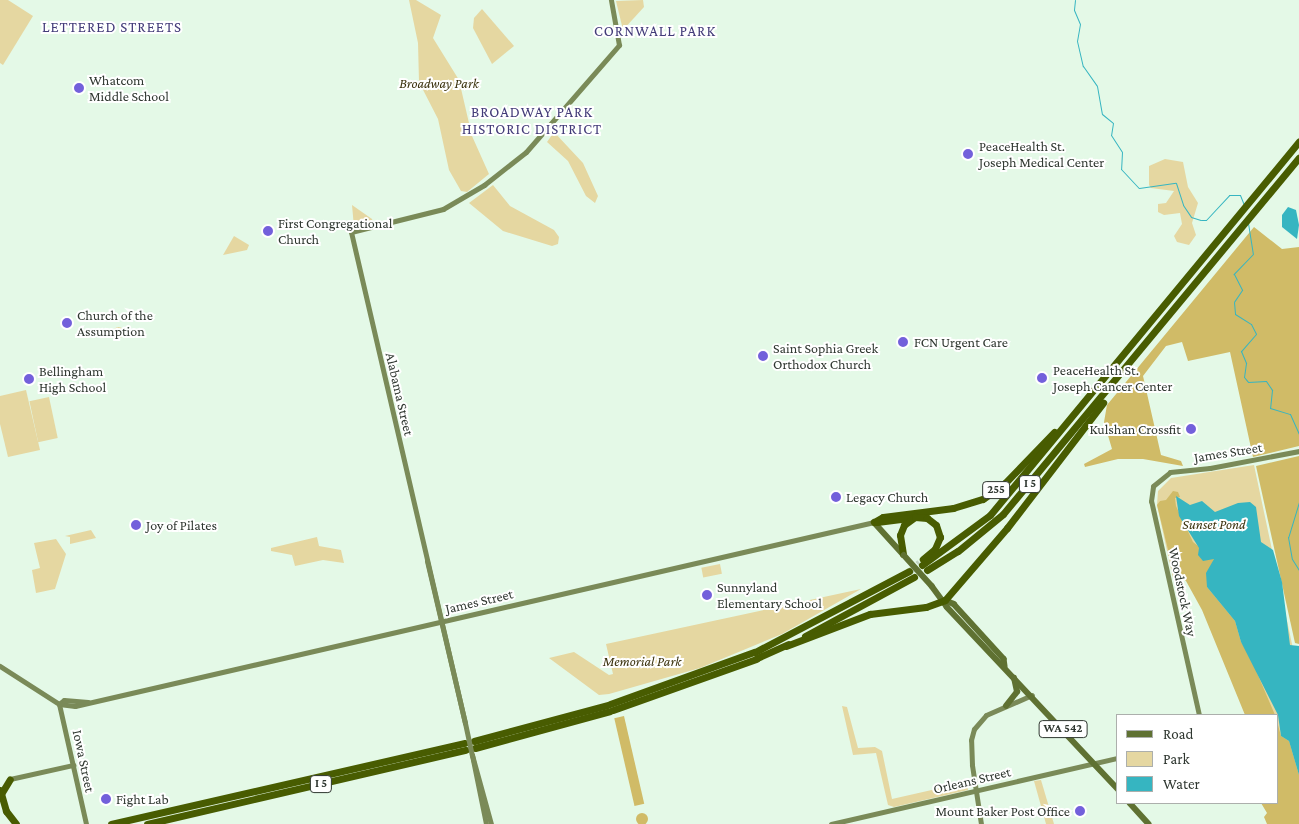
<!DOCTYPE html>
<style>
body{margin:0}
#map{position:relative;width:1299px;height:824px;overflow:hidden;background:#e4f9e7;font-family:"Crimson Pro",serif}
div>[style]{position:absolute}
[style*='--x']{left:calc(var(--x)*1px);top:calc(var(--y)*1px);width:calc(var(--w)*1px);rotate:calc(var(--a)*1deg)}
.green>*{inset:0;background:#e5d7a1;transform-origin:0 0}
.round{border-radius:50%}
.forest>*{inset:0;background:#d0bb67;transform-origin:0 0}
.water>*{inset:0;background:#36b5c1}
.stream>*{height:1px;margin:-0.5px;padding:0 0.5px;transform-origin:0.5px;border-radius:0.5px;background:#36b5c1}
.highway-tunnel>*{height:7px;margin-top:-3.5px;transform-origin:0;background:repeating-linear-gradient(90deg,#c0d2c2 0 7px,transparent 0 10.5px)}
.secondary>*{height:5px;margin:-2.5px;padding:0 2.5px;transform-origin:2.5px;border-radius:2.5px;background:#7a8a58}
.primary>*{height:5.5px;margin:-2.75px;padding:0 2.75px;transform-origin:2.75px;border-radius:2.75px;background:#5f7132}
.highway>*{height:7px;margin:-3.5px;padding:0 3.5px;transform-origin:3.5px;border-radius:3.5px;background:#485c01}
.secondary-bridge>*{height:5px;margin:-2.5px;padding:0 2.5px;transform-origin:2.5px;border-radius:2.5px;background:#7a8a58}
.primary-bridge>*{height:5.5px;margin:-2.75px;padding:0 2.75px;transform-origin:2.75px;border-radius:2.75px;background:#5f7132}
.dots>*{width:14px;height:14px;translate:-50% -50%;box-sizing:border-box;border:2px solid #fff;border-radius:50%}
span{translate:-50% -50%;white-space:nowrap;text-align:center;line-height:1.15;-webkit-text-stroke:4px #fff;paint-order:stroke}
.shield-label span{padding:1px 4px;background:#fff;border:1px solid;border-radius:4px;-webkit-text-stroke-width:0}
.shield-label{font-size:12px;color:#2f3730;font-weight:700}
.poi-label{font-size:14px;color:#2f3730}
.left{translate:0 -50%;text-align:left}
.right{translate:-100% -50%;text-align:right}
.park-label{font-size:14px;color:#3a310c;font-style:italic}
.street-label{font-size:14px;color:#2f3730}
.neighbourhood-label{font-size:15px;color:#433c79;letter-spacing:1px}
.legend{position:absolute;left:1116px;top:714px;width:162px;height:90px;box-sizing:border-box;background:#fff;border:1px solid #acafac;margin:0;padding:6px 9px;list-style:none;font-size:15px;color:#2f3730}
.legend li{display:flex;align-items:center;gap:10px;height:25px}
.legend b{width:25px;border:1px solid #acafac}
</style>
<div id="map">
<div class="green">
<i style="clip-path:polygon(0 0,8px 0,33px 16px,3px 65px,0 63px)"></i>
<i style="clip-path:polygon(409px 0,416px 0,441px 15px,433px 38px,459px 80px,472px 136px,489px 174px,467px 192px,461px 191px,449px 170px,438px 119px,419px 82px,418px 43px)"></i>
<i style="clip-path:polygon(643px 0,644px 7px,623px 30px,616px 1px)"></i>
<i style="clip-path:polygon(482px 9px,514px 46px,492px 64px,473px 28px,474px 18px)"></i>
<i style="clip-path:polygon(554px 132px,583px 163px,598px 196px,595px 203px,586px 196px,568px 161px,547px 142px)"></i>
<i style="clip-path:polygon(1165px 159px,1183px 162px,1188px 187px,1198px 203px,1192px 223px,1196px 235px,1189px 245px,1177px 242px,1174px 236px,1182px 224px,1180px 213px,1164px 215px,1158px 212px,1158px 204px,1166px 203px,1174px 191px,1151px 188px,1149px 185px,1149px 166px)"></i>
<i style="clip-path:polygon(493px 185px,510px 206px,554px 230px,559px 237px,558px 244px,552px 246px,503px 231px,469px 203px)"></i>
<i style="clip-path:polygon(352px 205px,372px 219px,373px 222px,354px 227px)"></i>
<i style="clip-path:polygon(234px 236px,249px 245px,247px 250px,223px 255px)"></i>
<i class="round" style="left:112.5px;top:326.5px;width:11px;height:11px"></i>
<i style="clip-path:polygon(26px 390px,40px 450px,8px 457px,0 424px,0 396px)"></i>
<i style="left:49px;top:397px;width:42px;height:20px;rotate:78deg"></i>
<i style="clip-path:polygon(1254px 465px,1299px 677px,1299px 824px,1278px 775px,1278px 715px,1252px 715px,1198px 573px,1173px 578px,1157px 505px,1158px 491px,1171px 478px)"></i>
<i style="clip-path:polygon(91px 530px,96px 538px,70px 544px,70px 537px,65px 536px)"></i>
<i style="clip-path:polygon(317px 537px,319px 546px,341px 550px,344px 563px,323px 560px,295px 566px,292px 555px,271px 551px,271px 548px)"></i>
<i style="clip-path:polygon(56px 539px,66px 554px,55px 589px,36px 593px,32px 570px,40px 568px,34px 543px)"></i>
<i style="left:720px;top:564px;width:10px;height:19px;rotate:79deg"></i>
<i style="clip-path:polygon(861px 589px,782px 634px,700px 668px,609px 694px,599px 695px,549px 658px,574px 652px,609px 675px,613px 674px,606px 644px)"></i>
<i style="clip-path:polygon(842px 706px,847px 707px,858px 748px,875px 747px,882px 751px,892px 799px,967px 782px,968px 790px,894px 807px,888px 805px,876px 753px,853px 755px)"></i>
<i style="clip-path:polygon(1041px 780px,1054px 824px,1046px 824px,1034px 781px)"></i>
</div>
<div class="forest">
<i style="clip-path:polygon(1254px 227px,1282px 249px,1299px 247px,1299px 446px,1253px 457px,1230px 352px,1188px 361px,1182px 342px,1166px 346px,1143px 376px,1161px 455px,1181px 461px,1183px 466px,1143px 459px,1118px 459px,1085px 467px,1084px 464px,1112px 449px,1104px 422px,1107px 405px)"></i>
<i style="clip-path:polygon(1299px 456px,1299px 644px,1295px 643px,1256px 466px)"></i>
<i style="clip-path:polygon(1173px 491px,1178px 492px,1180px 497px,1175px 498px,1176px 506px,1193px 542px,1214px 559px,1207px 587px,1235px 621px,1241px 642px,1249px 654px,1275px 715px,1245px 715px,1202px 610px,1186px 581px,1173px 570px,1157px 505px,1160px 501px,1166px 500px)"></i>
<i style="left:624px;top:716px;width:90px;height:10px;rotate:77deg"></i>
<i style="clip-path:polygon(1278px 725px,1281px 736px,1289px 741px,1299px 775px,1299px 824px,1267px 824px,1264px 817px,1267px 813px,1261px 803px,1278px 803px)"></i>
<i class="round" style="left:636px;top:813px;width:12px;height:12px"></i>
</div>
<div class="water">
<i style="clip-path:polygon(1288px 207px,1296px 210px,1299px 225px,1297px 239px,1282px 227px,1282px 215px)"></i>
<i style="clip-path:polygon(1176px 496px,1190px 505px,1202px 501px,1215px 512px,1238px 503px,1250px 502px,1256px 507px,1261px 542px,1273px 550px,1282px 582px,1290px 645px,1299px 646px,1299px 775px,1289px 741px,1281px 736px,1278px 715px,1241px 642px,1235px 621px,1207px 587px,1206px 573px,1214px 559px,1203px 561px,1198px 555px,1199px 548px,1179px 516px)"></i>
</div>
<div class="stream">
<i style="--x:1075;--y:0;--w:10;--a:96"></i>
<i style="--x:1074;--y:10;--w:15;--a:67"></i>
<i style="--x:1080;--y:24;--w:17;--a:100"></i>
<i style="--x:1077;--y:41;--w:26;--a:77"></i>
<i style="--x:1083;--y:66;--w:24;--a:55"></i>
<i style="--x:1097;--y:86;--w:28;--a:80"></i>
<i style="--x:1102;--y:114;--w:14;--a:39"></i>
<i style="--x:1113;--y:123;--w:12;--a:99"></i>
<i style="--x:1111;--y:135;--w:20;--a:57"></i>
<i style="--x:1122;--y:152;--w:17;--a:93"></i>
<i style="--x:1121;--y:169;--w:26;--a:47"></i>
<i style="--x:1139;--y:188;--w:37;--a:-8"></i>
<i style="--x:1176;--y:183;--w:23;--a:72"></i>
<i style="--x:1183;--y:205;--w:14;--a:56"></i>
<i style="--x:1191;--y:217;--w:10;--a:17"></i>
<i style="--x:1201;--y:220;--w:5;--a:0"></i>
<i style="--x:1206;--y:220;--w:34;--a:-47"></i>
<i style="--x:1229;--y:195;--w:11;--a:0"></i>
<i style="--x:1240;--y:195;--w:11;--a:68"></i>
<i style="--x:1248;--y:223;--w:31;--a:81"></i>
<i style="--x:1253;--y:254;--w:28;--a:134"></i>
<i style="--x:1234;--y:274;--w:18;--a:63"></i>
<i style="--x:1242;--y:290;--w:14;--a:124"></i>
<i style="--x:1234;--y:302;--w:12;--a:85"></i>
<i style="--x:1235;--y:314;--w:19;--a:32"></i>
<i style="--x:1251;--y:324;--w:11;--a:63"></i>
<i style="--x:1256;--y:334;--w:23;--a:131"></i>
<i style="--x:1241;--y:351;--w:13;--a:67"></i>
<i style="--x:1246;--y:363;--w:14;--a:98"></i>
<i style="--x:1244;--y:377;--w:6;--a:51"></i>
<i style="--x:1248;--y:382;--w:18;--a:-3"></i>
<i style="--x:1266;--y:381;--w:11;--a:56"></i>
<i style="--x:1272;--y:390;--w:18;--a:96"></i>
<i style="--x:1270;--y:408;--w:21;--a:17"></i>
<i style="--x:1290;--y:414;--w:22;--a:66"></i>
<i style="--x:1299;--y:502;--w:37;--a:107"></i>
<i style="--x:1288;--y:537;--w:22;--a:80"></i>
<i style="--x:1292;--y:559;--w:13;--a:58"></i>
</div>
<div class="highway-tunnel">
<i style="--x:910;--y:571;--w:13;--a:-42"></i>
</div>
<div class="secondary">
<i style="--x:427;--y:561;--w:166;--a:76.8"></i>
<i style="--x:0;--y:666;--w:70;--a:32.8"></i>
<i style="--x:59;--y:704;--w:16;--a:7"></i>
<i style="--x:75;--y:706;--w:820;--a:-12.97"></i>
<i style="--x:59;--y:704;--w:123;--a:77.3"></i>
<i style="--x:59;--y:704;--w:6;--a:-39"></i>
<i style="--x:64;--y:700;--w:24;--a:5"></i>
<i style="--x:1199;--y:715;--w:219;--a:-102.6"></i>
<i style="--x:1151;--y:501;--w:15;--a:-82"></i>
<i style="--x:1153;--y:486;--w:22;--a:-39"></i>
<i style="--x:1170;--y:472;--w:40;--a:-5.7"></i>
<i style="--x:1210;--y:468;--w:91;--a:-10.8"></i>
<i style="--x:465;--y:723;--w:504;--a:-103.07"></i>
<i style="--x:351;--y:232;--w:95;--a:-14"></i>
<i style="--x:443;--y:209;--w:48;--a:-30.3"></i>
<i style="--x:484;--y:185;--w:53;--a:-38.2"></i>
<i style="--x:526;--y:152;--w:142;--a:-49"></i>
<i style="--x:619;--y:45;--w:46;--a:-100.1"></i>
<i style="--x:472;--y:755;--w:72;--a:74.6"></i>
<i style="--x:472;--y:755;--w:70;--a:78.5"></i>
<i style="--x:10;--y:779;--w:65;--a:-12.5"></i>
<i style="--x:831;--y:824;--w:294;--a:-13"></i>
<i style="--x:981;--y:824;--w:60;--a:-98.7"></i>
<i style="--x:972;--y:765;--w:25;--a:-92"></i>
<i style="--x:971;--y:740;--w:11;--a:-75"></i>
<i style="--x:974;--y:729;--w:18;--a:-49"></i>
<i style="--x:986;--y:715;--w:50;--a:-23.5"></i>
</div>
<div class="primary">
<i style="--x:874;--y:522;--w:43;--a:47.8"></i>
<i style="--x:932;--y:586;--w:26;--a:54"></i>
<i style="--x:947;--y:607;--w:250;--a:46.8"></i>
<i style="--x:945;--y:600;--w:10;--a:24"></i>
<i style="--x:954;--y:604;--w:74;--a:47.7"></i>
<i style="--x:1004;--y:659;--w:7;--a:82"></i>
<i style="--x:1006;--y:706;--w:18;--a:-52"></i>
<i style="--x:1017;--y:692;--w:14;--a:-102"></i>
<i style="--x:1130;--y:803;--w:28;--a:48"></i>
</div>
<div class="highway">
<i style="--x:874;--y:522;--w:10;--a:-29"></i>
<i style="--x:883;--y:517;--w:71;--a:-7.3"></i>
<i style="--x:953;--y:508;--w:31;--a:-17"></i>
<i style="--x:983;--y:499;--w:27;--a:-36"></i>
<i style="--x:1005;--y:483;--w:71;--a:-46.1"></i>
<i style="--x:877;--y:522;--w:34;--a:-7"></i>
<i style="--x:903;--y:554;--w:19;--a:-99"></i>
<i style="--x:900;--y:535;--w:11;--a:-68"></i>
<i style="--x:904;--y:525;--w:14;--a:-36"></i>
<i style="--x:915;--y:517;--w:12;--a:5"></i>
<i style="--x:927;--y:518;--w:11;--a:38"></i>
<i style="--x:936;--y:525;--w:13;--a:72"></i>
<i style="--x:940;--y:537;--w:13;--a:113"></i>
<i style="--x:935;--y:549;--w:16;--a:140"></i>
<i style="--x:922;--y:565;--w:84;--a:-36.3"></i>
<i style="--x:990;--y:515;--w:485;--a:-50.4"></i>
<i style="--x:927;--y:570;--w:36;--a:-32"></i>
<i style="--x:958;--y:551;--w:58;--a:-39.4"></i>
<i style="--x:1003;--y:514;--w:463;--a:-50.3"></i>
<i style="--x:805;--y:636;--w:124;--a:-28.4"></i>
<i style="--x:786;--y:646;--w:90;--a:-20.9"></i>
<i style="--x:870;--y:614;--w:56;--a:-7.1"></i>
<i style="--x:926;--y:607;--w:20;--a:-20"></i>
<i style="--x:945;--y:600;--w:95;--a:-49.3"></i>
<i style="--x:1007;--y:528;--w:158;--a:-52.5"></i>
<i style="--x:755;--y:652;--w:174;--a:-27.7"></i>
<i style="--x:757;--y:658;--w:34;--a:-24"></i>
<i style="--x:610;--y:704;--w:153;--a:-19.9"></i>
<i style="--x:613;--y:710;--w:152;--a:-19.6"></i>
<i style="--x:474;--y:741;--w:138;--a:-15.1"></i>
<i style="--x:475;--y:748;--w:140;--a:-15.3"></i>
<i style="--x:0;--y:790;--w:22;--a:74"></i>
<i style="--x:6;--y:811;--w:16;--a:52"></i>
<i style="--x:1;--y:794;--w:17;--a:-59"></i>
<i style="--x:111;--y:824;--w:363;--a:-12.9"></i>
<i style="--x:147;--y:824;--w:327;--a:-13.1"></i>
</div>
<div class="secondary-bridge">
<i style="--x:465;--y:723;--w:33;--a:78"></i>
</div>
<div class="primary-bridge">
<i style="--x:904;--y:555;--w:42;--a:47.9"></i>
</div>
<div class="dots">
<i style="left:79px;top:88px;background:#7360db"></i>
<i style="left:968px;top:154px;background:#7360db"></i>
<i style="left:268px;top:231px;background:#7360db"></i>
<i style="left:67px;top:323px;background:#7360db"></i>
<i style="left:903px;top:342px;background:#7360db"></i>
<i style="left:763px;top:356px;background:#7360db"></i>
<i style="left:1042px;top:378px;background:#7360db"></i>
<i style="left:29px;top:379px;background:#7360db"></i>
<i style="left:1191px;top:429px;background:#7360db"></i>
<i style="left:836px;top:497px;background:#7360db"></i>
<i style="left:136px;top:525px;background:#7360db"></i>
<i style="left:707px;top:595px;background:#7360db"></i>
<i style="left:106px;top:799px;background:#7360db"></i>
<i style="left:1080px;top:811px;background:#7360db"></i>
</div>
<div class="shield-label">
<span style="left:1030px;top:484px">I 5</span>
<span style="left:996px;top:490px">255</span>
<span style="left:1063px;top:729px">WA 542</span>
<span style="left:321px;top:784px">I 5</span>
</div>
<div class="poi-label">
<span class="left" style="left:89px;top:88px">Whatcom<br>Middle School</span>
<span class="left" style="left:979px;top:154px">PeaceHealth St.<br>Joseph Medical Center</span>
<span class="left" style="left:278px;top:231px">First Congregational<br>Church</span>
<span class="left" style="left:77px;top:323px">Church of the<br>Assumption</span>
<span class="left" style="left:914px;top:342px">FCN Urgent Care</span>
<span class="left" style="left:773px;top:356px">Saint Sophia Greek<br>Orthodox Church</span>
<span class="left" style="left:1053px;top:378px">PeaceHealth St.<br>Joseph Cancer Center</span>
<span class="left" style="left:39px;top:379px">Bellingham<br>High School</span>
<span class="right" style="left:1181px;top:429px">Kulshan Crossfit</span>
<span class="left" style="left:846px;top:497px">Legacy Church</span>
<span class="left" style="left:146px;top:525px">Joy of Pilates</span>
<span class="left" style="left:717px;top:595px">Sunnyland<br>Elementary School</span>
<span class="left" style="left:116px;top:799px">Fight Lab</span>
<span class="right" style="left:1070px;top:811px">Mount Baker Post Office</span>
</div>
<div class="park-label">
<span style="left:439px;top:83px">Broadway Park</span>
<span style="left:1214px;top:524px">Sunset Pond</span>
<span style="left:642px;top:661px">Memorial Park</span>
</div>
<div class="street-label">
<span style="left:400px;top:394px;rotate:77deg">Alabama Street</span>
<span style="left:1228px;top:452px;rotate:-9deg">James Street</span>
<span style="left:1183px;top:592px;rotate:78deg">Woodstock Way</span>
<span style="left:479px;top:601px;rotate:-13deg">James Street</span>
<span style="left:84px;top:761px;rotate:78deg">Iowa Street</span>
<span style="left:972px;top:780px;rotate:-13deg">Orleans Street</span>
</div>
<div class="neighbourhood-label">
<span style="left:112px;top:28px">LETTERED STREETS</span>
<span style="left:655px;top:32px">CORNWALL PARK</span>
<span style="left:532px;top:121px">BROADWAY PARK<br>HISTORIC DISTRICT</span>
</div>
<ul class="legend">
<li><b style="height:6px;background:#5f7132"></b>Road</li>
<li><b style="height:14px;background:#e5d7a1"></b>Park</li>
<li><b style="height:14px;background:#36b5c1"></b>Water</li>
</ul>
</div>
